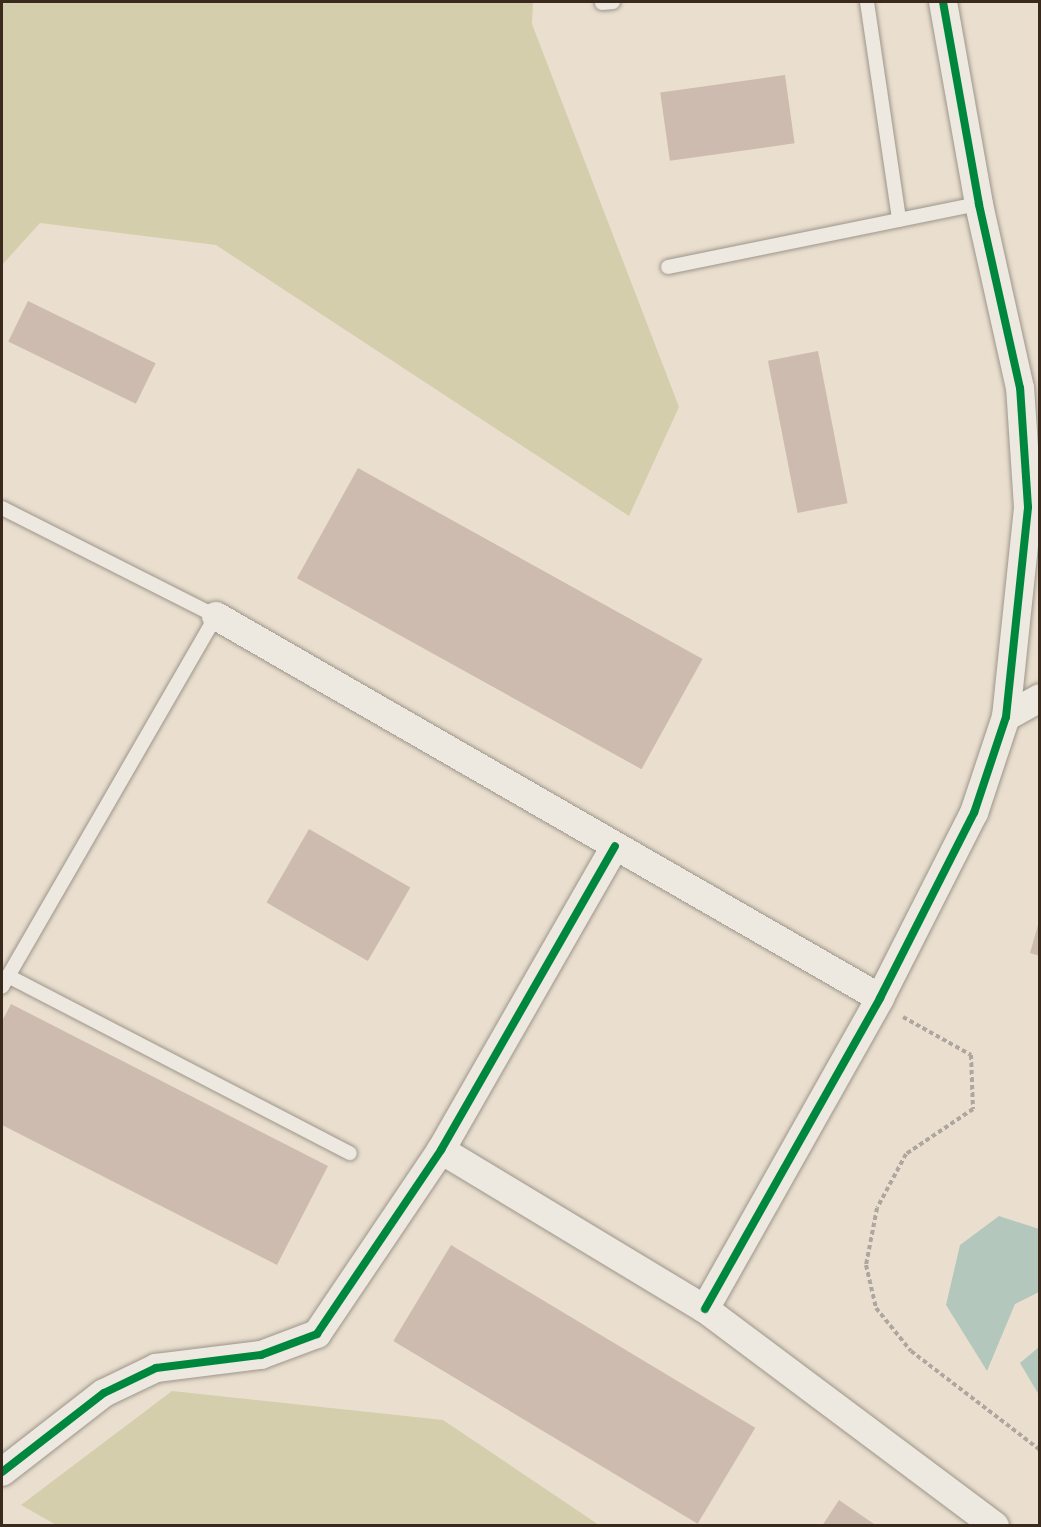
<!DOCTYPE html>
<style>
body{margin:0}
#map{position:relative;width:1041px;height:1527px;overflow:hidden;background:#eadfcf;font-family:Vollkorn,serif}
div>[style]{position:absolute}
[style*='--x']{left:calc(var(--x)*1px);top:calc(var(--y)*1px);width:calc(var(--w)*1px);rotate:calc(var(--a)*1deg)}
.green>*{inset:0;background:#d4ceac}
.water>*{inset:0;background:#b4c7bd}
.building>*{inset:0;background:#cdbbaf;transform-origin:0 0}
.path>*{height:4px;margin-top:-2px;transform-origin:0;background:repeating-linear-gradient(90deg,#aea79f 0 4.5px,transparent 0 7.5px)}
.roads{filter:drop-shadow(0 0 2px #9d958a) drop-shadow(0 0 2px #9d958a)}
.service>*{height:14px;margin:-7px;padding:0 7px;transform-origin:7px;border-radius:7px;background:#ede8e0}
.minor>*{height:28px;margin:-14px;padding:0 14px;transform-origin:14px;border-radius:14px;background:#ede8e0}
.cycleway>*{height:8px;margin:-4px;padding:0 4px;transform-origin:4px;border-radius:4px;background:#00873e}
span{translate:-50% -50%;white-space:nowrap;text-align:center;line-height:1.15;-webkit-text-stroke:4.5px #f9ecd8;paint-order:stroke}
.frame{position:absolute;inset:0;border:3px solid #3a2a1d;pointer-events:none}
</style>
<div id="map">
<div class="green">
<i style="clip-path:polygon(2px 2px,533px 2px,532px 24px,679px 407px,629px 516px,216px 245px,40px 223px,2px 265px)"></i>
<i style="clip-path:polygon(172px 1391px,443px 1420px,599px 1525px,58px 1526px,21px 1505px)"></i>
</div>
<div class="water">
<i style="clip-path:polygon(999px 1216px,1039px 1229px,1039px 1292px,1015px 1304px,987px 1371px,946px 1305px,960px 1245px)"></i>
<i style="clip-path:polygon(1039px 1347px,1039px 1395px,1020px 1363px)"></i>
</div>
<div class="building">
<i style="left:785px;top:75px;width:69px;height:126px;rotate:82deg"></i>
<i style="left:28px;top:301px;width:142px;height:45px;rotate:26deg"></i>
<i style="left:818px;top:351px;width:155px;height:51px;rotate:79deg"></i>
<i style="left:358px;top:468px;width:394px;height:126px;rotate:29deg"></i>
<i style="left:309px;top:829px;width:117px;height:85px;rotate:30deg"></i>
<i style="clip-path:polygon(1040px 918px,1040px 956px,1030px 953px)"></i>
<i style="clip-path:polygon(11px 1004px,328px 1166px,277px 1265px,2px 1125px,2px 1021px)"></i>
<i style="left:451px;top:1245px;width:355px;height:112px;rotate:31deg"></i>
<i style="clip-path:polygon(839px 1500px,877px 1526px,822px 1526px)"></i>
</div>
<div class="path">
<i style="--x:903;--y:1017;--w:78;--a:29.2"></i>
<i style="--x:971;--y:1055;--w:54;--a:87.9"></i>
<i style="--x:973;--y:1109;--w:81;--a:146.1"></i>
<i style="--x:906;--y:1154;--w:61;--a:118.2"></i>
<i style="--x:877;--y:1208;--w:58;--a:100.9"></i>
<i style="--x:866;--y:1265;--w:44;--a:76.9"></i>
<i style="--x:876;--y:1308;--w:55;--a:50.9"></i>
<i style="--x:911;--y:1351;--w:163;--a:37.5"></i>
</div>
<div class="roads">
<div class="service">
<i style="--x:867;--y:2;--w:220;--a:81.6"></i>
<i style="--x:602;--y:3;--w:11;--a:-5"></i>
<i style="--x:668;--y:267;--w:317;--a:-11.5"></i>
<i style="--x:2;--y:508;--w:240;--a:26.8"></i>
<i style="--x:216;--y:616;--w:428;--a:120"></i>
<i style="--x:8;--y:976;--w:385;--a:27.4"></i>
</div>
<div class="minor">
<i style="--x:216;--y:616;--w:766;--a:29.91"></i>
<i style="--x:1006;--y:717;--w:39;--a:-29"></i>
<i style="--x:441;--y:1150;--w:308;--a:31.1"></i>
<i style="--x:705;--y:1309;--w:362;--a:36.8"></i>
<i style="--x:705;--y:1309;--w:357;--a:-60.6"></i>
<i style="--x:880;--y:998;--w:208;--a:-63.1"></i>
<i style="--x:974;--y:813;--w:101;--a:-71.6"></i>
<i style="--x:1006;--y:717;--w:211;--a:-84"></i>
<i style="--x:1028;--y:507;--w:119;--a:-93.8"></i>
<i style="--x:1020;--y:388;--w:189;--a:-102.6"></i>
<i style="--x:979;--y:204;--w:205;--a:-100.1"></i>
<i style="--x:2;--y:1472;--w:129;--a:-37.8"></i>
<i style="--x:104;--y:1393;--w:58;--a:-25.7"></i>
<i style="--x:156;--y:1368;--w:106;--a:-7.1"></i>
<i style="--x:261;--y:1355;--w:60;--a:-20.6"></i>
<i style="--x:317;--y:1334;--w:222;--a:-56"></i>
<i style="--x:441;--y:1150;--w:350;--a:-60.2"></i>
</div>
</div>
<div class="cycleway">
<i style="--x:705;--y:1309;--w:357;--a:-60.6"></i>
<i style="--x:880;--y:998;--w:208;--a:-63.1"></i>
<i style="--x:974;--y:813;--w:101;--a:-71.6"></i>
<i style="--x:1006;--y:717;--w:211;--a:-84"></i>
<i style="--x:1028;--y:507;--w:119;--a:-93.8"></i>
<i style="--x:1020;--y:388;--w:189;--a:-102.6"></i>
<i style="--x:979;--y:204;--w:205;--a:-100.1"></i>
<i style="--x:2;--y:1472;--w:129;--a:-37.8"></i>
<i style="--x:104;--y:1393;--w:58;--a:-25.7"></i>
<i style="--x:156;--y:1368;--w:106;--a:-7.1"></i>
<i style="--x:261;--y:1355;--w:60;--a:-20.6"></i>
<i style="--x:317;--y:1334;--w:222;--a:-56"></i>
<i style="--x:441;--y:1150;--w:350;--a:-60.2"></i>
</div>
<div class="frame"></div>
</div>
